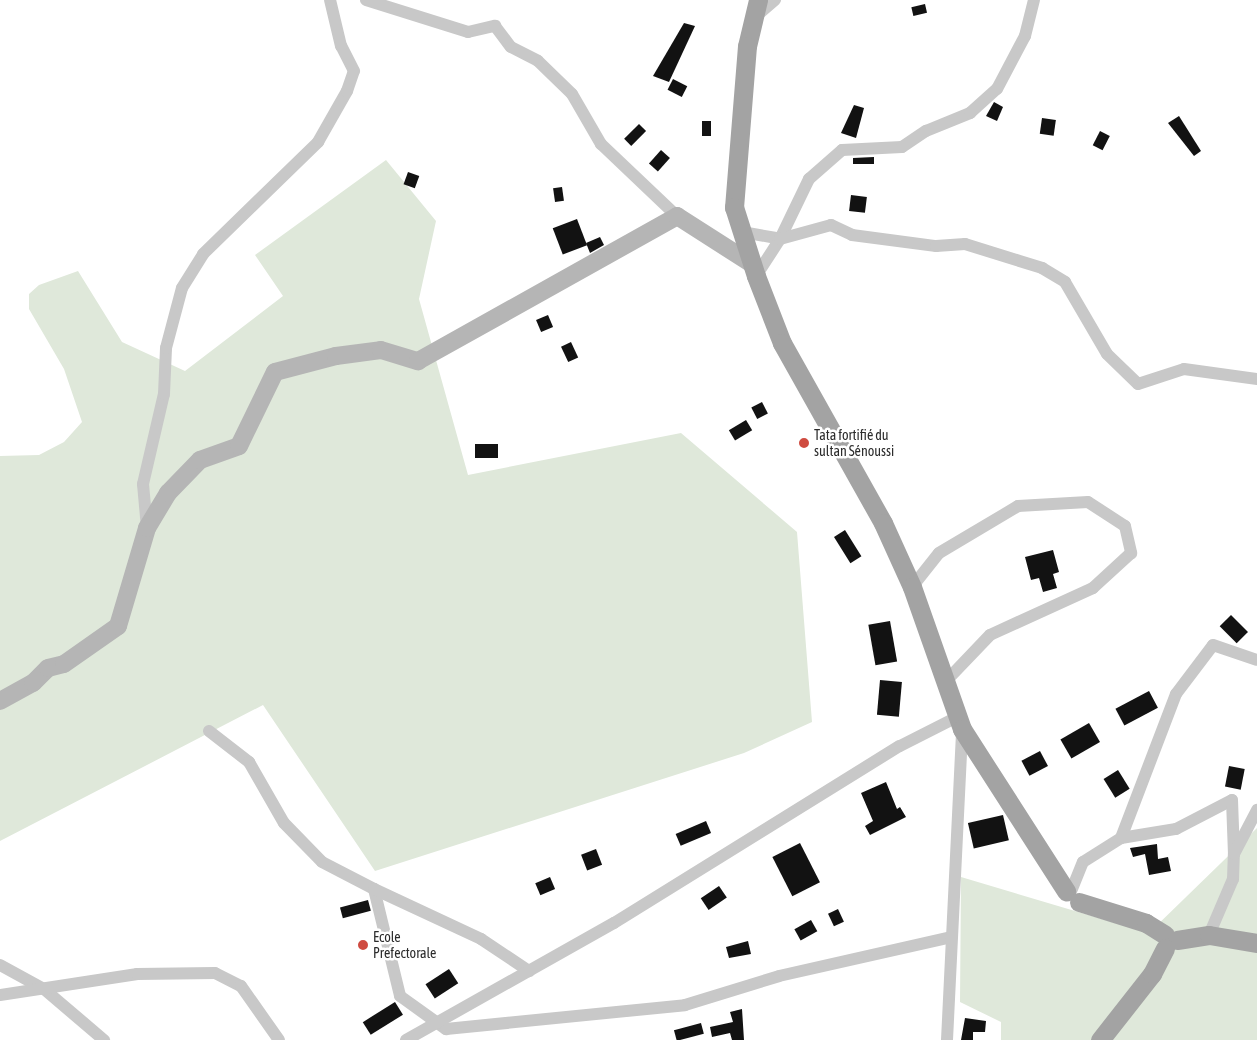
<!DOCTYPE html>
<meta charset="utf-8">
<style>
body{margin:0}
#map{position:relative;width:1257px;height:1040px;overflow:hidden;background:#fff;font-family:"Asap Condensed",sans-serif}
div>[style]{position:absolute}
[style*='--x']{left:calc(var(--x)*1px);top:calc(var(--y)*1px);width:calc(var(--w)*1px);rotate:calc(var(--a)*1deg)}
.green>*{inset:0;background:#dfe8da}
.building>*{inset:0;background:#121212;transform-origin:0 0}
.street>*{height:12px;margin:-6px;padding:0 6px;transform-origin:6px;border-radius:6px;background:#c8c8c8}
.secondary>*{height:18px;margin:-9px;padding:0 9px;transform-origin:9px;border-radius:9px;background:#b5b5b5}
.primary>*{height:19px;margin:-9.5px;padding:0 9.5px;transform-origin:9.5px;border-radius:9.5px;background:#a3a3a3}
.dots>*{width:14px;height:14px;translate:-50% -50%;box-sizing:border-box;border:2px solid #fff;border-radius:50%}
span{translate:-50% -50%;white-space:nowrap;text-align:center;line-height:1.15;-webkit-text-stroke:5px #fff;paint-order:stroke}
.poi-label{font-size:14px;color:#2b2b2b}
.left{translate:0 -50%;text-align:left}
</style>
<div id="map">
<div class="green">
<i style="clip-path:polygon(386px 160px,436px 221px,419px 299px,468px 475px,681px 433px,797px 532px,812px 722px,744px 753px,375px 871px,263px 705px,0 841px,0 456px,39px 455px,64px 442px,82px 422px,64px 369px,29px 309px,29px 294px,39px 285px,78px 271px,122px 342px,185px 371px,283px 296px,255px 255px)"></i>
<i style="clip-path:polygon(1257px 828px,1257px 1040px,1001px 1040px,1001px 1022px,960px 1002px,961px 877px,1149px 933px)"></i>
</div>
<div class="building">
<i style="left:925px;top:4px;width:9px;height:14px;rotate:77deg"></i>
<i style="clip-path:polygon(684px 23px,695px 26px,669px 82px,653px 76px)"></i>
<i style="left:673px;top:79px;width:16px;height:12px;rotate:27deg"></i>
<i style="clip-path:polygon(994px 102px,1003px 107px,997px 121px,986px 116px)"></i>
<i style="clip-path:polygon(854px 105px,864px 108px,856px 138px,841px 133px)"></i>
<i style="clip-path:polygon(1179px 116px,1201px 151px,1194px 156px,1168px 123px)"></i>
<i style="left:1042px;top:118px;width:14px;height:16px;rotate:8deg"></i>
<i style="left:702px;top:121px;width:9px;height:15px"></i>
<i style="left:639px;top:124px;width:10px;height:21px;rotate:45deg"></i>
<i style="left:1100px;top:131px;width:11px;height:16px;rotate:27deg"></i>
<i style="left:661px;top:150px;width:12px;height:18px;rotate:42deg"></i>
<i style="clip-path:polygon(874px 157px,874px 164px,853px 164px,853px 158px)"></i>
<i style="left:408px;top:172px;width:12px;height:13px;rotate:20deg"></i>
<i style="left:562px;top:187px;width:14px;height:9px;rotate:82deg"></i>
<i style="left:851px;top:195px;width:16px;height:16px;rotate:7deg"></i>
<i style="left:577px;top:219px;width:28px;height:26px;rotate:69deg"></i>
<i style="clip-path:polygon(600px 237px,604px 245px,590px 253px,586px 243px)"></i>
<i style="left:548px;top:315px;width:13px;height:13px;rotate:67deg"></i>
<i style="left:571px;top:342px;width:17px;height:11px;rotate:65deg"></i>
<i style="left:762px;top:402px;width:13px;height:12px;rotate:63deg"></i>
<i style="left:746px;top:420px;width:12px;height:20px;rotate:59deg"></i>
<i style="left:498px;top:444px;width:14px;height:23px;rotate:90deg"></i>
<i style="left:845px;top:530px;width:31px;height:13px;rotate:58deg"></i>
<i style="clip-path:polygon(1053px 550px,1059px 572px,1053px 574px,1057px 588px,1043px 592px,1039px 578px,1031px 580px,1025px 557px)"></i>
<i style="left:1231px;top:615px;width:24px;height:16px;rotate:45deg"></i>
<i style="left:890px;top:621px;width:41px;height:22px;rotate:80deg"></i>
<i style="left:880px;top:680px;width:22px;height:35px;rotate:5deg"></i>
<i style="left:1149px;top:691px;width:19px;height:38px;rotate:62deg"></i>
<i style="left:1089px;top:723px;width:22px;height:33px;rotate:60deg"></i>
<i style="left:1040px;top:751px;width:17px;height:21px;rotate:62deg"></i>
<i style="left:1229px;top:766px;width:16px;height:21px;rotate:11deg"></i>
<i style="left:1118px;top:770px;width:22px;height:17px;rotate:58deg"></i>
<i style="clip-path:polygon(886px 782px,897px 809px,900px 807px,906px 817px,870px 835px,865px 826px,873px 821px,861px 793px)"></i>
<i style="left:1003px;top:815px;width:26px;height:36px;rotate:77deg"></i>
<i style="left:706px;top:821px;width:13px;height:33px;rotate:67deg"></i>
<i style="left:800px;top:843px;width:44px;height:31px;rotate:63deg"></i>
<i style="clip-path:polygon(1157px 844px,1158px 859px,1168px 857px,1171px 871px,1149px 875px,1145px 854px,1133px 857px,1130px 848px)"></i>
<i style="left:596px;top:849px;width:17px;height:16px;rotate:69deg"></i>
<i style="left:550px;top:877px;width:13px;height:16px;rotate:67deg"></i>
<i style="left:719px;top:886px;width:14px;height:22px;rotate:56deg"></i>
<i style="left:368px;top:900px;width:11px;height:29px;rotate:75deg"></i>
<i style="left:838px;top:909px;width:14px;height:11px;rotate:65deg"></i>
<i style="left:811px;top:920px;width:13px;height:19px;rotate:61deg"></i>
<i style="clip-path:polygon(748px 941px,751px 954px,729px 958px,726px 947px)"></i>
<i style="left:449px;top:969px;width:17px;height:28px;rotate:57deg"></i>
<i style="left:395px;top:1002px;width:15px;height:38px;rotate:58deg"></i>
<i style="clip-path:polygon(742px 1009px,744px 1040px,732px 1040px,730px 1033px,712px 1037px,710px 1027px,733px 1022px,730px 1012px)"></i>
<i style="clip-path:polygon(965px 1018px,986px 1021px,985px 1032px,973px 1032px,973px 1040px,961px 1040px)"></i>
<i style="left:701px;top:1023px;width:11px;height:28px;rotate:75deg"></i>
</div>
<div class="street">
<i style="--x:366;--y:0;--w:107;--a:17.4"></i>
<i style="--x:468;--y:32;--w:28;--a:-13"></i>
<i style="--x:495;--y:26;--w:26;--a:53"></i>
<i style="--x:511;--y:47;--w:30;--a:27"></i>
<i style="--x:538;--y:61;--w:47;--a:44.1"></i>
<i style="--x:572;--y:94;--w:58;--a:59.9"></i>
<i style="--x:601;--y:144;--w:105;--a:43.5"></i>
<i style="--x:754;--y:18;--w:28;--a:-41"></i>
<i style="--x:742;--y:232;--w:39;--a:10"></i>
<i style="--x:780;--y:239;--w:67;--a:-64.2"></i>
<i style="--x:809;--y:179;--w:44;--a:-41.3"></i>
<i style="--x:842;--y:150;--w:60;--a:-2.9"></i>
<i style="--x:902;--y:147;--w:29;--a:-34"></i>
<i style="--x:926;--y:131;--w:48;--a:-22.2"></i>
<i style="--x:970;--y:113;--w:36;--a:-42"></i>
<i style="--x:997;--y:89;--w:60;--a:-62.2"></i>
<i style="--x:1025;--y:36;--w:37;--a:-76"></i>
<i style="--x:756;--y:276;--w:44;--a:-57"></i>
<i style="--x:780;--y:239;--w:53;--a:-15.4"></i>
<i style="--x:831;--y:225;--w:23;--a:25"></i>
<i style="--x:852;--y:235;--w:85;--a:7.5"></i>
<i style="--x:936;--y:246;--w:29;--a:-4"></i>
<i style="--x:965;--y:244;--w:81;--a:17.3"></i>
<i style="--x:1042;--y:268;--w:27;--a:31"></i>
<i style="--x:1065;--y:282;--w:83;--a:59.7"></i>
<i style="--x:1107;--y:354;--w:43;--a:44.1"></i>
<i style="--x:1138;--y:384;--w:48;--a:-18.1"></i>
<i style="--x:1184;--y:369;--w:74;--a:7.8"></i>
<i style="--x:147;--y:528;--w:44;--a:-95.2"></i>
<i style="--x:143;--y:484;--w:92;--a:-76.9"></i>
<i style="--x:164;--y:394;--w:46;--a:-87.5"></i>
<i style="--x:166;--y:348;--w:62;--a:-75.1"></i>
<i style="--x:182;--y:288;--w:40;--a:-58"></i>
<i style="--x:203;--y:254;--w:161;--a:-44.2"></i>
<i style="--x:318;--y:142;--w:59;--a:-60.4"></i>
<i style="--x:347;--y:91;--w:21;--a:-71"></i>
<i style="--x:354;--y:71;--w:28;--a:-117"></i>
<i style="--x:341;--y:46;--w:47;--a:-103.4"></i>
<i style="--x:912;--y:587;--w:43;--a:-51.5"></i>
<i style="--x:939;--y:553;--w:92;--a:-30.7"></i>
<i style="--x:1018;--y:506;--w:70;--a:-3.3"></i>
<i style="--x:1088;--y:502;--w:44;--a:33"></i>
<i style="--x:1125;--y:526;--w:28;--a:77"></i>
<i style="--x:1131;--y:553;--w:52;--a:137.4"></i>
<i style="--x:1093;--y:588;--w:113;--a:155.5"></i>
<i style="--x:990;--y:635;--w:61;--a:133.7"></i>
<i style="--x:209;--y:731;--w:51;--a:37.8"></i>
<i style="--x:249;--y:762;--w:70;--a:60.2"></i>
<i style="--x:284;--y:823;--w:54;--a:45.7"></i>
<i style="--x:322;--y:862;--w:59;--a:27.4"></i>
<i style="--x:374;--y:889;--w:110;--a:76.3"></i>
<i style="--x:400;--y:996;--w:57;--a:35.7"></i>
<i style="--x:446;--y:1029;--w:240;--a:-5.7"></i>
<i style="--x:685;--y:1005;--w:98;--a:-17.1"></i>
<i style="--x:779;--y:976;--w:173;--a:-12.7"></i>
<i style="--x:1121;--y:838;--w:154;--a:-69.1"></i>
<i style="--x:1176;--y:694;--w:61;--a:-52.9"></i>
<i style="--x:1213;--y:645;--w:46;--a:18.8"></i>
<i style="--x:374;--y:889;--w:118;--a:25"></i>
<i style="--x:481;--y:939;--w:58;--a:33.7"></i>
<i style="--x:1072;--y:889;--w:29;--a:-68"></i>
<i style="--x:1083;--y:862;--w:45;--a:-32.3"></i>
<i style="--x:1121;--y:838;--w:56;--a:-9.3"></i>
<i style="--x:1176;--y:829;--w:63;--a:-27.4"></i>
<i style="--x:1232;--y:800;--w:54;--a:87.9"></i>
<i style="--x:1209;--y:935;--w:61;--a:-66.8"></i>
<i style="--x:1233;--y:879;--w:25;--a:-88"></i>
<i style="--x:1234;--y:854;--w:50;--a:-62.4"></i>
<i style="--x:0;--y:965;--w:50;--a:28.6"></i>
<i style="--x:44;--y:989;--w:79;--a:40.4"></i>
<i style="--x:0;--y:995;--w:139;--a:-8.7"></i>
<i style="--x:137;--y:974;--w:78;--a:-0.7"></i>
<i style="--x:215;--y:973;--w:29;--a:27"></i>
<i style="--x:241;--y:986;--w:66;--a:54.9"></i>
<i style="--x:406;--y:1040;--w:239;--a:-29.4"></i>
<i style="--x:614;--y:923;--w:336;--a:-31.8"></i>
<i style="--x:900;--y:746;--w:68;--a:-26.9"></i>
<i style="--x:947;--y:1040;--w:311;--a:-87.2"></i>
</div>
<div class="secondary">
<i style="--x:0;--y:701;--w:38;--a:-29"></i>
<i style="--x:33;--y:683;--w:21;--a:-45"></i>
<i style="--x:48;--y:668;--w:16;--a:-14"></i>
<i style="--x:64;--y:664;--w:66;--a:-35.1"></i>
<i style="--x:118;--y:626;--w:102;--a:-73.5"></i>
<i style="--x:147;--y:528;--w:41;--a:-59"></i>
<i style="--x:168;--y:493;--w:46;--a:-45.9"></i>
<i style="--x:200;--y:460;--w:41;--a:-19.7"></i>
<i style="--x:239;--y:446;--w:82;--a:-64.1"></i>
<i style="--x:275;--y:372;--w:63;--a:-14.7"></i>
<i style="--x:336;--y:356;--w:45;--a:-7.6"></i>
<i style="--x:381;--y:350;--w:39;--a:17"></i>
<i style="--x:418;--y:361;--w:297;--a:-29.2"></i>
<i style="--x:677;--y:216;--w:89;--a:32.6"></i>
</div>
<div class="primary">
<i style="--x:758;--y:0;--w:47;--a:103.4"></i>
<i style="--x:747;--y:46;--w:162;--a:94.6"></i>
<i style="--x:734;--y:207;--w:72;--a:72.3"></i>
<i style="--x:756;--y:276;--w:72;--a:68.8"></i>
<i style="--x:782;--y:343;--w:206;--a:60.7"></i>
<i style="--x:883;--y:523;--w:70;--a:65.6"></i>
<i style="--x:912;--y:587;--w:151;--a:70.6"></i>
<i style="--x:962;--y:729;--w:193;--a:57.3"></i>
<i style="--x:1079;--y:902;--w:70;--a:17.4"></i>
<i style="--x:1146;--y:923;--w:22;--a:32"></i>
<i style="--x:1177;--y:940;--w:32;--a:-9"></i>
<i style="--x:1209;--y:935;--w:49;--a:9.5"></i>
<i style="--x:1100;--y:1040;--w:84;--a:-51.8"></i>
<i style="--x:1152;--y:974;--w:29;--a:-63"></i>
</div>
<div class="dots">
<i style="left:804px;top:443px;background:#cf4b40"></i>
<i style="left:363px;top:945px;background:#cf4b40"></i>
</div>
<div class="poi-label">
<span class="left" style="left:814px;top:443px">Tata fortifié du<br>sultan Sénoussi</span>
<span class="left" style="left:373px;top:945px">Ecole<br>Prefectorale</span>
</div>
</div>
